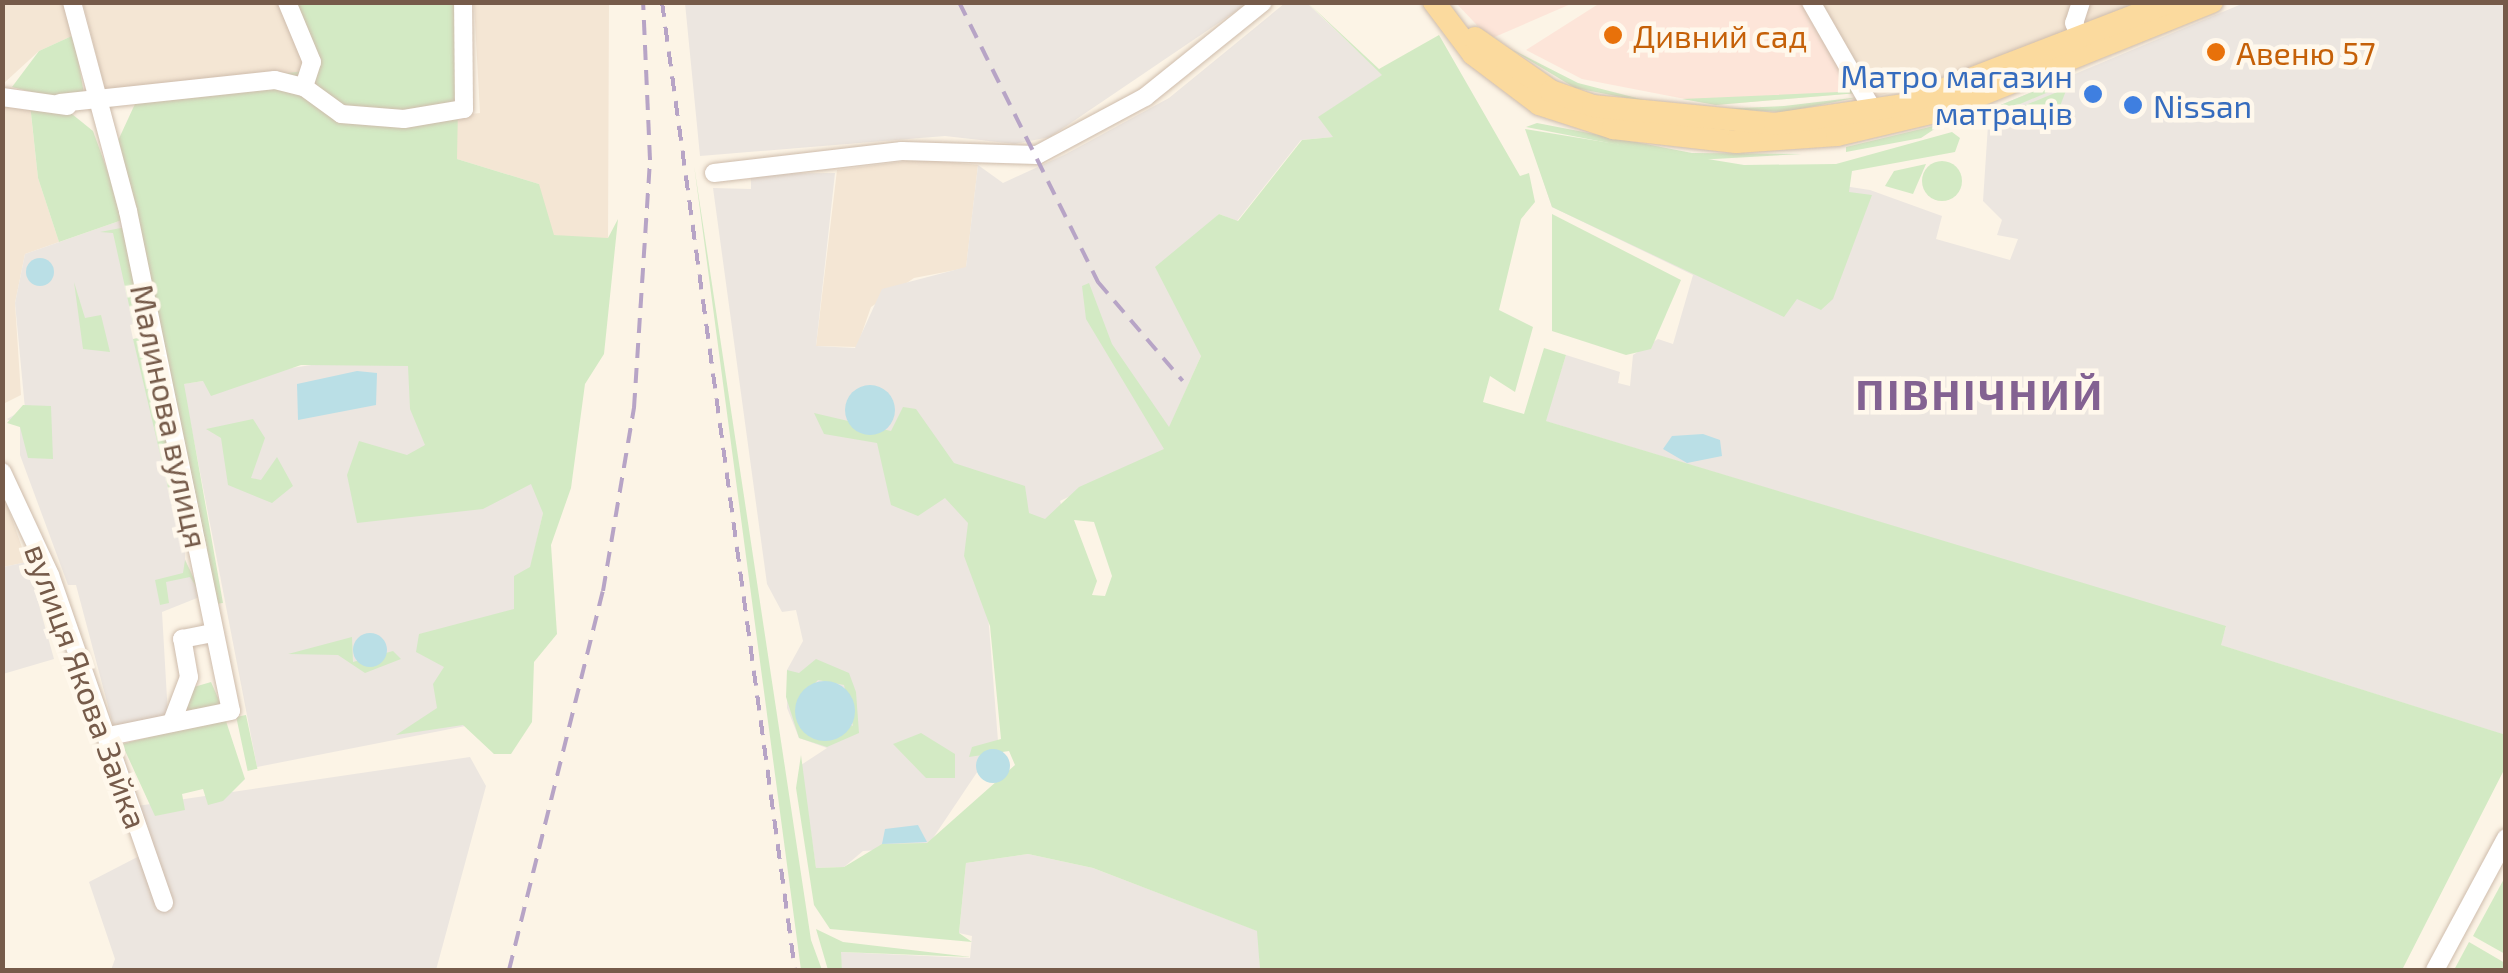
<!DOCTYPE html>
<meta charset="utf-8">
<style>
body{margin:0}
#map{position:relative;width:2508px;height:973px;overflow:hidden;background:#fcf4e6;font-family:"Exo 2",sans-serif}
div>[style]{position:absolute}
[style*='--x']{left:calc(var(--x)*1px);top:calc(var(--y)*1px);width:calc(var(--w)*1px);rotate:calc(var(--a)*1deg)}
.residential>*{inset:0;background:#f4e6d4}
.commercial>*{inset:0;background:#fde5d9}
.industrial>*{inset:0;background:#ece6e0}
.green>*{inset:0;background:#d3eac4;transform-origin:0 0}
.round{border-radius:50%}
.water>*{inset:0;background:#badfe6}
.roads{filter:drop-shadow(0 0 2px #cebcac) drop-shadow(0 0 2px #cebcac)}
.minor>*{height:18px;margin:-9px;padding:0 9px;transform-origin:9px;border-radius:9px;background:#fff}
.major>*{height:22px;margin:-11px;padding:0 11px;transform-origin:11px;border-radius:11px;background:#fbda9e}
.rail>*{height:4px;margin-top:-2px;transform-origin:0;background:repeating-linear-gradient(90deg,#b7a4c6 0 15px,transparent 0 25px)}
.dots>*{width:28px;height:28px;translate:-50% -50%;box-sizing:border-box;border:5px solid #fff8ec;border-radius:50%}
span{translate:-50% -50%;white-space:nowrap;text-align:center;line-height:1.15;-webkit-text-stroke:9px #fff8ec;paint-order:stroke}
.food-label{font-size:32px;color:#c56008}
.left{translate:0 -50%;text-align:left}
.shop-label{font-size:32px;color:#366cbe}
.right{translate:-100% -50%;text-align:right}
.street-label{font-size:32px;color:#765b4a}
.district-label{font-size:42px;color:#836292;font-weight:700;letter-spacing:2.5px}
.frame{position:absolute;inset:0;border:5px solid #765b4a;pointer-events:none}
</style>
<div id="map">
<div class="residential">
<i style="clip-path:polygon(3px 3px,66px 3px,74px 35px,39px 51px,3px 84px)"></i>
<i style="clip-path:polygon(83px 3px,277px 3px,311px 73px,105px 89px)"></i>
<i style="clip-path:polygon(474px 3px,609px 3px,608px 242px,546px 234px,535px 212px,539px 184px,457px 159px,454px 116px,480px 113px)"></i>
<i style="clip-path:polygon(1819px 3px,2143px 3px,1998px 62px,1874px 97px)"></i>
<i style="clip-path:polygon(30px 105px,38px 178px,59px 242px,25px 254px,15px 303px,21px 395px,3px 404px,3px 107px)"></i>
<i style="clip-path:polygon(922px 159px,978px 165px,966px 268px,914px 278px,871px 307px,857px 347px,816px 346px,837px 170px)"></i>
<i style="clip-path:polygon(2px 490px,27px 562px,3px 567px,2px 567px)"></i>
</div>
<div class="commercial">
<i style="clip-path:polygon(1456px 3px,1573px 3px,1490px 39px)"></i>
<i style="clip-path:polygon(1600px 3px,1808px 3px,1858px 93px,1716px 105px,1582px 79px,1526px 50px)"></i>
</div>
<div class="industrial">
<i style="clip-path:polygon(685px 3px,685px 2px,1248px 3px,1050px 137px,1015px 144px,945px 136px,700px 156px)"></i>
<i style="clip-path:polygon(1285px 3px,1307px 3px,1383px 75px,1319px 117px,1334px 137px,1301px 140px,1237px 221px,1219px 214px,1176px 254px,1201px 356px,1169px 428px,1171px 447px,1060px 501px,1063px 510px,987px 601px,998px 741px,927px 847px,863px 851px,844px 867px,816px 868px,801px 765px,827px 748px,799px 738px,787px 708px,787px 670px,803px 641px,796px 610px,782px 612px,767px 584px,713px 188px,751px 189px,751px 174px,835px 173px,816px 346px,855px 348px,882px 289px,966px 267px,978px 165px,1003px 183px,1066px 154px,1169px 98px)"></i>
<i style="clip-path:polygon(2244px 3px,2505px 3px,2505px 735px,2220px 645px,2226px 627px,1545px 421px,1566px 355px,1620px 372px,1618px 383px,1630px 386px,1633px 355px,1658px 339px,1673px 344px,1693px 275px,1552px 207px,1529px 138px,1870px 190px,1942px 216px,1936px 239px,2010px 260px,2018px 239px,1997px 235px,2002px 220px,1983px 201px,1989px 110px)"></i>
<i style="clip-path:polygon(125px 219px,145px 321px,130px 325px,133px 339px,149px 336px,179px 494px,170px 496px,173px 513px,186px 520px,185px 559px,202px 596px,162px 612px,168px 716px,137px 727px,113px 725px,76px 585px,68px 585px,20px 455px,20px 427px,7px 419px,25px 409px,15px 303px,25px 254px)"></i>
<i style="clip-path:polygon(413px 350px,548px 491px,496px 720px,257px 767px,183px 384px)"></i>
<i style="clip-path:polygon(27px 562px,54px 659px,3px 674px,3px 567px)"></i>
<i style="clip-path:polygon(470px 757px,486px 786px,436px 970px,111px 970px,115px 959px,89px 882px,149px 851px,137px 806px)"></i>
<i style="clip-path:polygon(1028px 854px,1093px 868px,1258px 931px,1260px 970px,842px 970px,840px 952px,970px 958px,972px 936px,959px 933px,966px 863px)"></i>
</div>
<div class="green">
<i style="clip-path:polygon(evenodd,1307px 2px,1379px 69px,1439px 35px,1520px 176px,1529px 173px,1535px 202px,1521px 219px,1499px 310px,1533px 327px,1515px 392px,1490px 376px,1483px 402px,1524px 414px,1544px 348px,1566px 355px,1546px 421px,2226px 626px,2221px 645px,2506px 735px,2505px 768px,2402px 970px,1260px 970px,1257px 931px,1093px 868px,1028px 854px,966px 863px,959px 933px,972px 942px,830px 929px,814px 905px,796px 788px,801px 755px,816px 868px,844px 867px,882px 844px,927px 843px,1015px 765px,1009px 751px,969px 757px,972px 747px,1001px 739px,990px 626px,964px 556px,968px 523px,945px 498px,918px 516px,891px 505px,877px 443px,824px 434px,814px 413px,891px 431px,903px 407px,916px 409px,954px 463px,1025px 486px,1029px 513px,1045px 519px,1079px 487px,1164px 449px,1086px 319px,1082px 286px,1089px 283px,1112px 344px,1169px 427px,1201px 356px,1155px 267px,1219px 214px,1238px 221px,1302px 140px,1333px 137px,1318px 117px,1382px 75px,1307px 2px,1074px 520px,1094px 522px,1112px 576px,1105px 596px,1092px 595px,1097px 581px,1074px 520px)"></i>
<i style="clip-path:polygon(292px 3px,460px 3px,457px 159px,539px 184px,554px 235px,608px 238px,618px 219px,604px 354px,585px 384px,571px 488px,551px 545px,557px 634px,534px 662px,532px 722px,511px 754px,494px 754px,463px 725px,396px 735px,437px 708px,433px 684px,444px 667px,416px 652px,419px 634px,514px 609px,514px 576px,530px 567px,543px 513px,531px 484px,483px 509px,357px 523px,347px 475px,359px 441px,407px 455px,425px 445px,410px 409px,408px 366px,301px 365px,211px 396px,203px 381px,184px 384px,223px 603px,215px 604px,116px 145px,140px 93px,318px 69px)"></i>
<i style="clip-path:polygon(74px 35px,84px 94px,56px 98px,12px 87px,39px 51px)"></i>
<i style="clip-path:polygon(1509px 48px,1578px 83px,1668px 106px,1575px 88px)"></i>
<i style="clip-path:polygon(1842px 69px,1858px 93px,1716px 105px,1682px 99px,1839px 92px)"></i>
<i style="clip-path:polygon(2066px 78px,2065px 85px,1987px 118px,1993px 108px)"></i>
<i style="clip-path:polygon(2067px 88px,2052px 127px,1991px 121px,1994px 118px)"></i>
<i style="clip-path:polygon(1860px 97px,1785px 112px,1718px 109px,1784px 106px)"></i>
<i style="clip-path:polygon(30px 104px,67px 110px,93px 131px,125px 219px,59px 242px,38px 178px)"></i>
<i style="clip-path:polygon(1537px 123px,1692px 153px,1802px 154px,1697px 160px,1526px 127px)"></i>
<i style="clip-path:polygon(1942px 124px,1921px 138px,1846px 152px,1846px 147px)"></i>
<i style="clip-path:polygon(1525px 129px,1744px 165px,1836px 164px,1952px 132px,1960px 138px,1955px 152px,1852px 171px,1849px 192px,1872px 195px,1833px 299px,1821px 310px,1797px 299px,1784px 317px,1552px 207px)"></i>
<i class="round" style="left:1922px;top:161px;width:40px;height:40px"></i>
<i style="clip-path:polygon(1926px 164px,1913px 194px,1885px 186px,1894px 171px)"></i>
<i style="clip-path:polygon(694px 165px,811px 940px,822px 970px,801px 970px)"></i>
<i style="clip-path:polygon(1552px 214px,1681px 280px,1651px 349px,1626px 355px,1552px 331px)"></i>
<i style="clip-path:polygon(126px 227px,145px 321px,133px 323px,113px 233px,100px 232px)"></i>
<i style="clip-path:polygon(74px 282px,85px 318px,101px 315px,110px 352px,83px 349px)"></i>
<i style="clip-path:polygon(149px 336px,179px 494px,170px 496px,133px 339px)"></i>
<i style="clip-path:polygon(23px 405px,51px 406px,53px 459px,28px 458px,20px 427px,7px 423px)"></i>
<i style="clip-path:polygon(253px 419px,265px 438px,251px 478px,261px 480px,277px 457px,293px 486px,272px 503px,228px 485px,221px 438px,206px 429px)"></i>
<i style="clip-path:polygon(185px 560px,202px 596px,190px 577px,166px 582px,169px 603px,160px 605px,155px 580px,183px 573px)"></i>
<i style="clip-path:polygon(352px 637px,353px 662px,393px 651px,401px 659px,365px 673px,338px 655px,288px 654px)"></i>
<i style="clip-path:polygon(evenodd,816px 659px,849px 673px,856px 692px,859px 733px,827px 747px,799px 738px,786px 697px,787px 670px,799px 673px,816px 659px,818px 680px,844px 685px,853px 726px,799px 700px,818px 680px)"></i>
<i style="clip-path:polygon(211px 682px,221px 705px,185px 711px,194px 687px)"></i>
<i style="left:246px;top:715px;width:55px;height:10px;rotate:78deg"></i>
<i style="clip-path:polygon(225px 718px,245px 779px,223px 801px,208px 805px,203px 789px,182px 794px,185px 810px,155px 816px,122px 744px)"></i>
<i style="clip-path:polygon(921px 733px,955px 754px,955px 778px,926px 778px,893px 744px)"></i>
<i style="clip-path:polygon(2505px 877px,2505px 954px,2473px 936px)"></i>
<i style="clip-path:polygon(816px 929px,843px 942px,971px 957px,841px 952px,842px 970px,828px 970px)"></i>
<i style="clip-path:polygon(2469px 942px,2505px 963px,2505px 970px,2454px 970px)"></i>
</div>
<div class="water">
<i class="round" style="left:26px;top:258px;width:28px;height:28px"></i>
<i style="clip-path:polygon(357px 371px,377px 373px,376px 405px,298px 420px,297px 384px)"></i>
<i class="round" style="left:845px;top:385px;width:50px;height:50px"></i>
<i style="clip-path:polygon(1703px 434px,1720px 440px,1722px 456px,1687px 463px,1663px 449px,1672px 436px)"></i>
<i class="round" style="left:353px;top:633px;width:34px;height:34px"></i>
<i class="round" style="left:795px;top:681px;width:60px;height:60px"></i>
<i class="round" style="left:976px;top:749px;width:34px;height:34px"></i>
<i style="clip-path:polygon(918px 825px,927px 842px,882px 844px,885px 829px)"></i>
</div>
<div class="roads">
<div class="minor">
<i style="--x:72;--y:2;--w:216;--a:75"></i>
<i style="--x:128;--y:211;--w:510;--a:78.36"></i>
<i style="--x:231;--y:711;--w:125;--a:168.4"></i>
<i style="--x:287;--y:2;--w:65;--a:67.4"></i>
<i style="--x:312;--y:62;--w:26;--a:108"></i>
<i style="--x:1811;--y:2;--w:127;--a:60.2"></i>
<i style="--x:2081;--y:2;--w:22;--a:108"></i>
<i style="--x:2074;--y:23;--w:19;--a:65"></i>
<i style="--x:2;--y:97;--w:66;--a:7.9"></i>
<i style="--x:60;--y:103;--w:216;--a:-6.1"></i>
<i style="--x:275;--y:80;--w:30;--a:14"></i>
<i style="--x:304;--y:87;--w:46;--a:36.1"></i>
<i style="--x:341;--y:114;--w:63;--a:4.5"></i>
<i style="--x:404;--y:119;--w:61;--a:-9.5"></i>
<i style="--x:464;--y:109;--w:107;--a:-90.5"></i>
<i style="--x:714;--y:173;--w:189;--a:-6.7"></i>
<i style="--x:902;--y:151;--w:135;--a:1.7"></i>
<i style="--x:1037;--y:155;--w:123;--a:-28.2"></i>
<i style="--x:1145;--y:97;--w:151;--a:-38.8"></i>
<i style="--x:2;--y:472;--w:114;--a:65"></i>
<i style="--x:50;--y:575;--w:347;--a:70.8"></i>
<i style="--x:172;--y:722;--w:48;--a:-69.3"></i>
<i style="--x:189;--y:677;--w:39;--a:-100"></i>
<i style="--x:182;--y:639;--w:33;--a:-11"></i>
<i style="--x:2435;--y:970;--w:150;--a:-61.7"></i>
</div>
<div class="major">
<i style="--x:1434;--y:2;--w:65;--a:53.1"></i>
<i style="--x:1473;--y:54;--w:83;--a:37.1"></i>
<i style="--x:1539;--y:104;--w:78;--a:18"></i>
<i style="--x:1613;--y:128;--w:124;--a:6.5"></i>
<i style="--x:1736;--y:142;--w:101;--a:-4"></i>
<i style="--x:1837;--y:135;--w:109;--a:-13.3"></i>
<i style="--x:1943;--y:110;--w:290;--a:-21.9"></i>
<i style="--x:1475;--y:38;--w:93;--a:34.9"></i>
<i style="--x:1551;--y:91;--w:45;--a:19.7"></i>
<i style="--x:1593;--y:106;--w:183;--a:5.6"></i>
<i style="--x:1775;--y:124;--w:129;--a:-8.4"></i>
<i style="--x:1903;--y:105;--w:286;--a:-21.1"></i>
</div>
</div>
<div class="rail">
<i style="--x:662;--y:2;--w:977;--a:82.18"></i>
<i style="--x:959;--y:2;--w:313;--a:63.6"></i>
<i style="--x:1098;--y:282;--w:130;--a:49.4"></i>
<i style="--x:509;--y:970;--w:390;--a:-76.1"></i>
<i style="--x:603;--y:591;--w:186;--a:-80.4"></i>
<i style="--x:634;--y:408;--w:249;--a:-86.3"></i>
<i style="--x:650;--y:160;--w:158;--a:-92.5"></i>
</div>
<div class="dots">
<i style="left:1613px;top:35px;background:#e8710a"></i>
<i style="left:2216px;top:52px;background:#e8710a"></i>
<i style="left:2093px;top:94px;background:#3f7fe0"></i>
<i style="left:2133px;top:105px;background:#3f7fe0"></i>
</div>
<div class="food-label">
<span class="left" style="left:1633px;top:35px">Дивний сад</span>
<span class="left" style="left:2236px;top:52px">Авеню 57</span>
</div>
<div class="shop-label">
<span class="right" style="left:2073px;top:94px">Матро магазин<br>матраців</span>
<span class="left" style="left:2153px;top:105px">Nissan</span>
</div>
<div class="street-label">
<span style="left:170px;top:416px;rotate:78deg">Малинова вулиця</span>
<span style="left:87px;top:686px;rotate:70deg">вулиця Якова Зайка</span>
</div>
<div class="district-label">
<span style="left:1980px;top:393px">ПІВНІЧНИЙ</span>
</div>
<div class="frame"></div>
</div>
